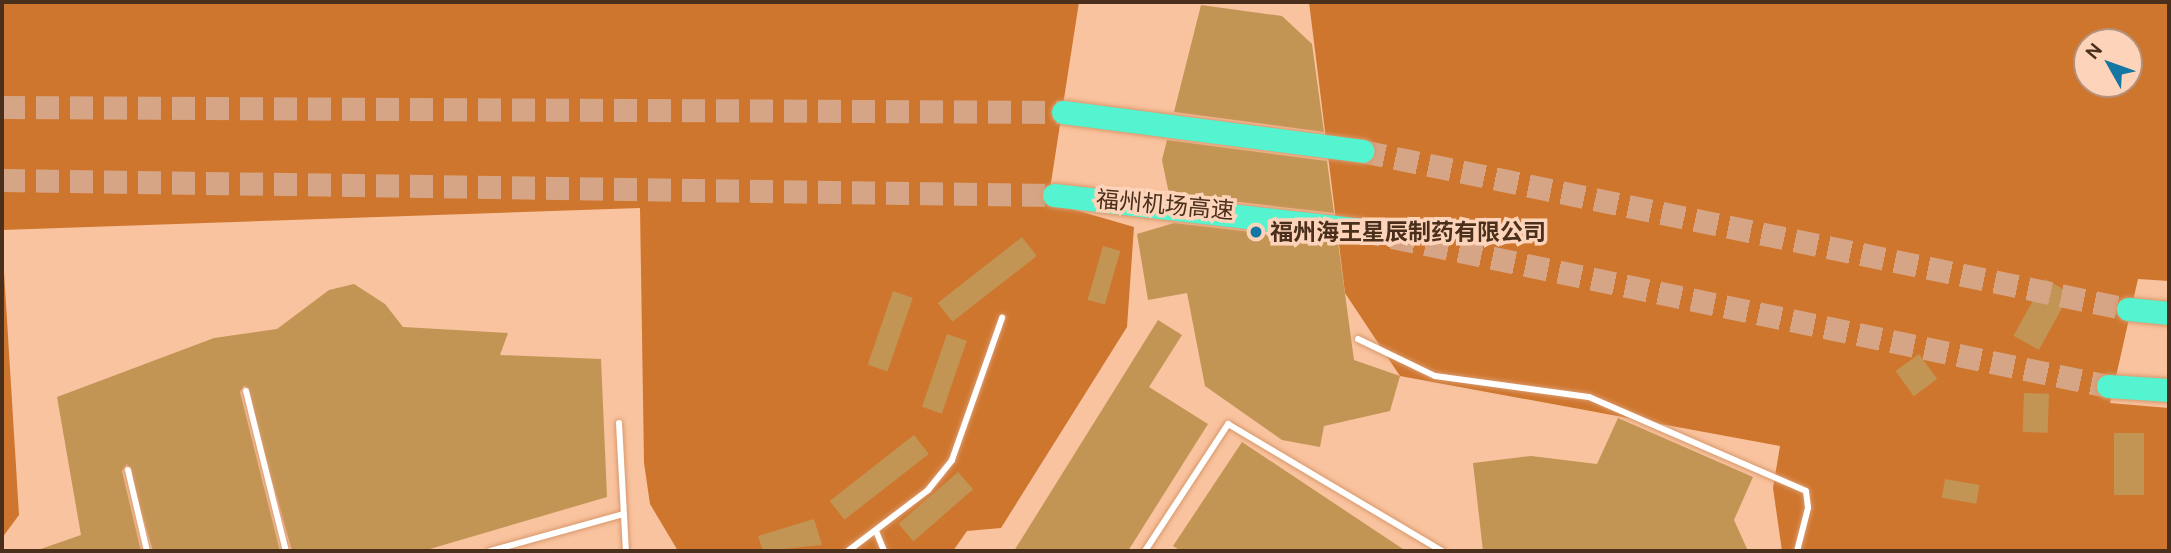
<!DOCTYPE html>
<meta charset="utf-8">
<style>
body{margin:0}
#map{position:relative;width:2171px;height:553px;overflow:hidden;background:#f9c39f;font-family:Ubuntu,"Noto Sans SC",sans-serif}
div>[style]{position:absolute}
[style*='--x']{left:calc(var(--x)*1px);top:calc(var(--y)*1px);width:calc(var(--w)*1px);rotate:calc(var(--a)*1deg)}
.forest>*{inset:0;background:#cf762e}
.building>*{inset:0;background:#c29554;transform-origin:0 0}
.highway-tunnel>*{height:23px;margin-top:-11.5px;transform-origin:0;background:repeating-linear-gradient(90deg,#d6a585 0 23px,transparent 0 34px)}
.roads{filter:drop-shadow(0 0 2px #d9986b) drop-shadow(0 0 2px #d9986b)}
.lane>*{height:6px;margin:-3px;padding:0 3px;transform-origin:3px;border-radius:3px;background:#fff}
.highway>*{height:23px;margin:-11.5px;padding:0 11.5px;transform-origin:11.5px;border-radius:11.5px;background:#54f4d0}
.dots>*{width:19px;height:19px;translate:-50% -50%;box-sizing:border-box;border:4px solid #fdd4b9;border-radius:50%}
span{translate:-50% -50%;white-space:nowrap;text-align:center;line-height:1.15;-webkit-text-stroke:7px #fdd4b9;paint-order:stroke}
.street-label{font-size:23px;color:#4a2f1d}
.poi-label{font-size:23px;color:#4a2f1d;font-weight:700}
.left{translate:0 -50%;text-align:left}
.frame{position:absolute;inset:0;border:4px solid #4a2f1d;pointer-events:none}
.north{position:absolute;left:2073px;top:28px;width:70px;height:70px;box-sizing:border-box;background:#fdd4b9;border:2px solid #b5927b;border-radius:50%;rotate:310deg;font-size:19px;font-weight:700;line-height:28px;text-align:center;color:#4a2f1d}
.north::after{content:'';display:block;margin:auto;width:24px;height:32px;background:#1476a3;clip-path:polygon(50% 0,100% 100%,50% 72%,0 100%)}
</style>
<div id="map">
<div class="forest">
<i style="clip-path:polygon(2px 2px,1079px 2px,1048px 202px,1134px 227px,1127px 327px,1001px 528px,967px 531px,953px 551px,678px 551px,650px 504px,644px 463px,640px 208px,2px 230px)"></i>
<i style="clip-path:polygon(evenodd,1309px 2px,2169px 2px,2169px 281px,2138px 279px,2110px 403px,2169px 408px,2169px 551px,1782px 551px,1773px 488px,1780px 446px,1400px 376px,1345px 293px,1309px 2px,2087px 42px,2129px 42px,2129px 84px,2087px 84px,2087px 42px)"></i>
<i style="clip-path:polygon(2px 239px,19px 515px,2px 538px)"></i>
</div>
<div class="building">
<i style="clip-path:polygon(1201px 5px,1282px 16px,1312px 44px,1324px 132px,1174px 112px)"></i>
<i style="clip-path:polygon(1167px 140px,1327px 161px,1334px 213px,1169px 194px,1162px 160px)"></i>
<i style="clip-path:polygon(1174px 223px,1338px 242px,1354px 360px,1400px 376px,1390px 411px,1324px 426px,1320px 447px,1282px 440px,1205px 386px,1187px 293px,1148px 300px,1137px 234px)"></i>
<i style="left:1022px;top:237px;width:24px;height:107px;rotate:52deg"></i>
<i style="left:1103px;top:246px;width:18px;height:56px;rotate:16deg"></i>
<i style="left:2045px;top:279px;width:29px;height:65px;rotate:29deg"></i>
<i style="clip-path:polygon(354px 284px,385px 304px,403px 327px,508px 333px,500px 355px,601px 359px,607px 497px,423px 551px,292px 551px,245px 385px,240px 392px,280px 551px,153px 551px,127px 464px,122px 471px,141px 551px,35px 551px,81px 535px,57px 397px,214px 338px,277px 329px,329px 290px)"></i>
<i style="left:893px;top:291px;width:21px;height:78px;rotate:19deg"></i>
<i style="clip-path:polygon(1158px 320px,1182px 335px,1149px 387px,1208px 424px,1128px 551px,1014px 551px)"></i>
<i style="left:947px;top:334px;width:21px;height:77px;rotate:19deg"></i>
<i style="left:1919px;top:354px;width:31px;height:29px;rotate:54deg"></i>
<i style="left:2024px;top:393px;width:25px;height:39px;rotate:2deg"></i>
<i style="clip-path:polygon(1618px 418px,1753px 477px,1734px 520px,1748px 551px,1483px 551px,1473px 463px,1531px 456px,1597px 464px)"></i>
<i style="left:2114px;top:433px;width:30px;height:62px"></i>
<i style="left:914px;top:435px;width:24px;height:107px;rotate:52deg"></i>
<i style="clip-path:polygon(1242px 442px,1406px 551px,1181px 551px,1173px 546px)"></i>
<i style="left:958px;top:472px;width:23px;height:79px;rotate:49deg"></i>
<i style="left:1945px;top:479px;width:35px;height:19px;rotate:10deg"></i>
<i style="clip-path:polygon(814px 519px,822px 545px,763px 551px,758px 536px)"></i>
</div>
<div class="highway-tunnel">
<i style="--x:2;--y:107;--w:1061;--a:0.27"></i>
<i style="--x:1362;--y:151;--w:782;--a:11.65"></i>
<i style="--x:2;--y:180;--w:1052;--a:0.82"></i>
<i style="--x:1359;--y:230;--w:765;--a:11.77"></i>
</div>
<div class="roads">
<div class="lane">
<i style="--x:1358;--y:339;--w:85;--a:25.7"></i>
<i style="--x:1435;--y:376;--w:155;--a:7.8"></i>
<i style="--x:1589;--y:397;--w:236;--a:23.4"></i>
<i style="--x:1806;--y:491;--w:17;--a:83"></i>
<i style="--x:1808;--y:508;--w:44;--a:104.3"></i>
<i style="--x:246;--y:391;--w:165;--a:76"></i>
<i style="--x:619;--y:423;--w:128;--a:86.9"></i>
<i style="--x:128;--y:470;--w:83;--a:76.8"></i>
<i style="--x:876;--y:531;--w:22;--a:68"></i>
<i style="--x:490;--y:551;--w:138;--a:-15.5"></i>
<i style="--x:848;--y:551;--w:101;--a:-37.3"></i>
<i style="--x:928;--y:490;--w:38;--a:-51"></i>
<i style="--x:952;--y:460;--w:151;--a:-70.6"></i>
<i style="--x:1145;--y:551;--w:152;--a:-56.8"></i>
<i style="--x:1228;--y:424;--w:249;--a:30.7"></i>
</div>
<div class="highway">
<i style="--x:1063;--y:112;--w:302;--a:7.4"></i>
<i style="--x:1054;--y:195;--w:307;--a:6.5"></i>
<i style="--x:2128;--y:309;--w:41;--a:5.6"></i>
<i style="--x:2108;--y:386;--w:61;--a:3.8"></i>
</div>
</div>
<div class="dots">
<i style="left:1256px;top:232px;background:#1476a3"></i>
</div>
<div class="street-label">
<span style="left:1165px;top:205px;rotate:5deg">福州机场高速</span>
</div>
<div class="poi-label">
<span class="left" style="left:1270px;top:232px">福州海王星辰制药有限公司</span>
</div>
<div class="frame"></div>
<div class="north">N</div>
</div>
